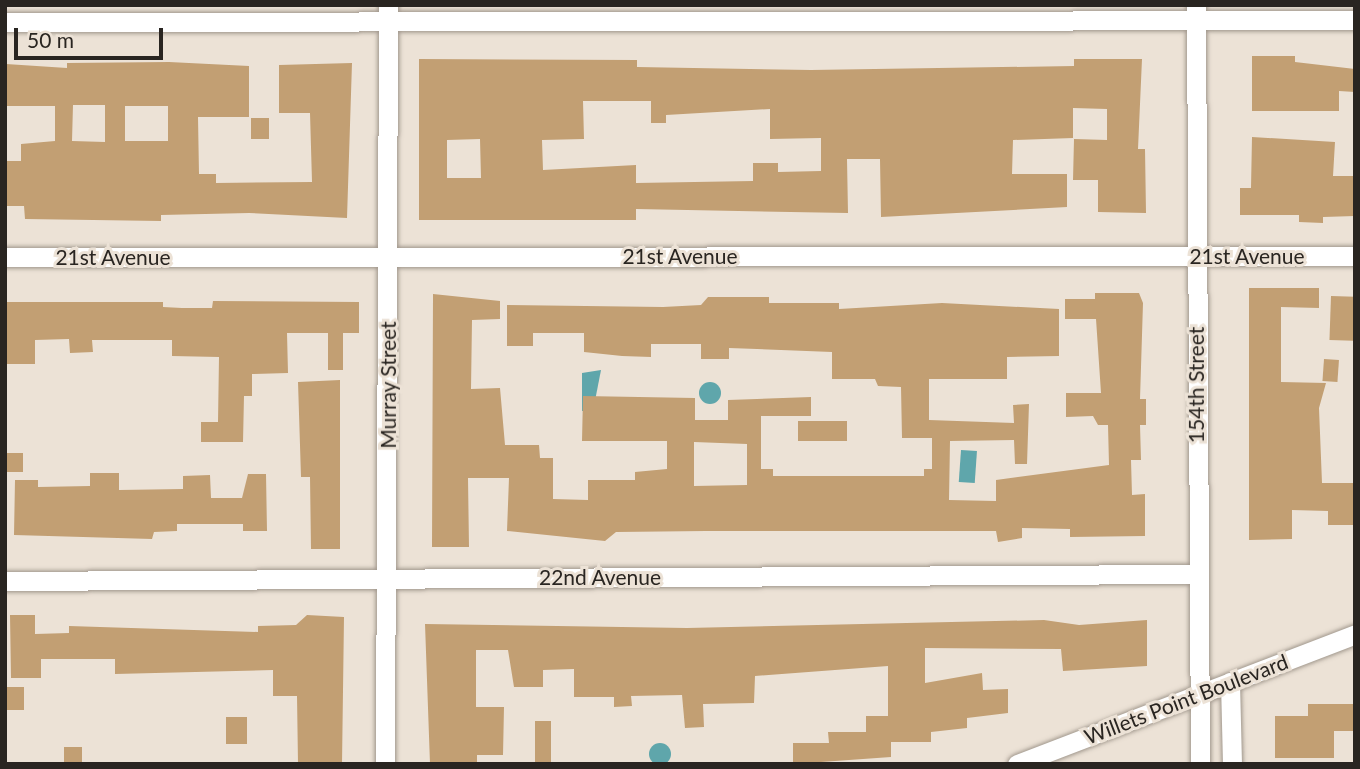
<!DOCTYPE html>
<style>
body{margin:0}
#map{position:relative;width:1360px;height:769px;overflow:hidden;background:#ece2d6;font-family:Lato,sans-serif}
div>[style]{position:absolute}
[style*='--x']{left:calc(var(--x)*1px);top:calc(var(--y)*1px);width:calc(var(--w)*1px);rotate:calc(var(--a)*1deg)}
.water>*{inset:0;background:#5fa6ab;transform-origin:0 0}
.round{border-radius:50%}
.building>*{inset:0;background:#c29f73;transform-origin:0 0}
.roads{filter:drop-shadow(0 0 2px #a1988d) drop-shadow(0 0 2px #a1988d)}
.minor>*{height:19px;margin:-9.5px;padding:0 9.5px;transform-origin:9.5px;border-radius:9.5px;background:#fff}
span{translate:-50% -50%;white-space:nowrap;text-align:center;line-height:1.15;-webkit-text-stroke:6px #ece2d6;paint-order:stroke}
.street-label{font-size:21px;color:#292521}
.frame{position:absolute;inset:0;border:7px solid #292521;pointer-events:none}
.scale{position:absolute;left:14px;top:28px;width:149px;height:32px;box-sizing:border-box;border:4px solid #292521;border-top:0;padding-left:9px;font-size:21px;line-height:24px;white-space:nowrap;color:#292521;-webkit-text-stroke:5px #ece2d6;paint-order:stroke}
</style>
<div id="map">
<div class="water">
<i style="clip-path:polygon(601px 370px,593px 411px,582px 411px,582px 373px)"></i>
<i class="round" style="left:699px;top:382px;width:22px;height:22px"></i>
<i style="left:961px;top:450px;width:16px;height:32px;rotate:4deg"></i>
<i class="round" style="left:649px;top:743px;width:22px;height:22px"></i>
</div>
<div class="building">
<i style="clip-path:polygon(1252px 56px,1295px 56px,1295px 62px,1355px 69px,1355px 92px,1339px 91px,1339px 111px,1252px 111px)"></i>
<i style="clip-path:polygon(evenodd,419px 59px,637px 60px,637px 67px,811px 70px,1074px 66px,1074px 59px,1142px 59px,1138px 149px,1145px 149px,1146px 213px,1098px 212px,1098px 180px,1073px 180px,1074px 139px,1107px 140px,1107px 109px,1073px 108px,1073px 138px,1013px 140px,1012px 174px,1067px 174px,1067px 207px,881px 217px,880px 159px,847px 159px,848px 213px,636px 209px,636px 220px,419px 220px,419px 59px,583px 101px,651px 101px,651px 123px,666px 123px,666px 115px,770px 109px,770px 139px,821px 138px,821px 171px,778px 172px,778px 163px,753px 163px,753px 181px,636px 183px,636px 165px,543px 170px,542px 140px,584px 139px,583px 101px,419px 59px,480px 139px,481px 178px,447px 178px,447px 140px,480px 139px)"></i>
<i style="clip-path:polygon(evenodd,169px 62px,249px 66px,249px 117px,198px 117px,199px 174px,216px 174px,216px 183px,312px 182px,310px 113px,279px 113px,279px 65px,352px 63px,347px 218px,249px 213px,161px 215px,161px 221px,25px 219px,24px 206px,5px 206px,5px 161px,21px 161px,21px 144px,55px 141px,55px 106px,6px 106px,6px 64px,67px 68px,67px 63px,169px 62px,73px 105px,105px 105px,105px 142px,72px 141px,73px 105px,169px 62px,125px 106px,168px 106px,168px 141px,125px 141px,125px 106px)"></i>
<i style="left:269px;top:118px;width:21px;height:18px;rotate:90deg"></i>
<i style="clip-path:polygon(1252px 137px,1335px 142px,1333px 176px,1355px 176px,1355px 216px,1323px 217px,1323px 223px,1299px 222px,1299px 215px,1240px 215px,1240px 188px,1251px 188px)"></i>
<i style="clip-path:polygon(1249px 288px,1319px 288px,1319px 308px,1281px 307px,1281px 382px,1326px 383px,1319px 408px,1322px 483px,1355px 483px,1355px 525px,1328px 525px,1328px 511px,1292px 510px,1292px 539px,1249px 540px)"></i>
<i style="clip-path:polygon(evenodd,1095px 293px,1139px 293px,1143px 303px,1140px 399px,1146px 399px,1146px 425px,1140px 425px,1141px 460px,1131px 460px,1132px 495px,1145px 494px,1145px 536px,1070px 537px,1070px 529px,1022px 528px,1022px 538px,998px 542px,996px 531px,706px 531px,616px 532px,605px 541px,507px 531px,509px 478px,468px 478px,469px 547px,432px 547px,433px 294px,500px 301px,500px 319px,472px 320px,471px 389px,500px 388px,505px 445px,539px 445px,540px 458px,553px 458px,553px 499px,588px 500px,588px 480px,635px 480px,635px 472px,667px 469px,667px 441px,582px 441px,583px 396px,695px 398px,695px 420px,728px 420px,728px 400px,811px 397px,811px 416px,761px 416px,761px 469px,773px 469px,773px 476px,924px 476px,924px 469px,932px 469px,932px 438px,902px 438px,901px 387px,878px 386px,875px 379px,832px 379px,832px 352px,729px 348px,729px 359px,701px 359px,701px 344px,651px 344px,651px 357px,622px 356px,584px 352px,584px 333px,533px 333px,533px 346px,507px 346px,507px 305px,663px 307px,701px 305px,708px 297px,769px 297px,769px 303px,839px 303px,839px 309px,942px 303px,1059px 309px,1059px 356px,1007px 357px,1007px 379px,929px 379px,929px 420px,1014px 423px,1013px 405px,1029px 404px,1027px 464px,1015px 464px,1014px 440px,950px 441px,949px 500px,996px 501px,996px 480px,1109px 465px,1108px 425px,1098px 425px,1093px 416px,1066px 417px,1066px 393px,1101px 393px,1096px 319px,1065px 319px,1065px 299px,1095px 299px,1095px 293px,694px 442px,747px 444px,747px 485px,694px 486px,694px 442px)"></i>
<i style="left:1331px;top:296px;width:24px;height:44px;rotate:2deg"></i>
<i style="clip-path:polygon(213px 301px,359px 302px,359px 333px,343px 333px,343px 370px,328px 370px,328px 333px,287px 333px,288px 373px,252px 374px,252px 396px,244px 396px,243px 442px,201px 442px,201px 422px,218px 422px,219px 357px,172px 356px,172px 340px,92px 340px,93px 352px,70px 353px,69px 339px,35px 340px,35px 364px,7px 364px,7px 302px,163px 302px,163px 307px,182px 308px,212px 308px)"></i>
<i style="left:1324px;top:359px;width:15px;height:22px;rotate:4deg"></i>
<i style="clip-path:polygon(340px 380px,340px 549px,311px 549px,310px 477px,301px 477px,298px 382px)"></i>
<i style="left:798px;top:421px;width:49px;height:20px"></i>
<i style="left:5px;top:453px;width:18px;height:19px"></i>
<i style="clip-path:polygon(90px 473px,119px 473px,119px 490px,183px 489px,183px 476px,210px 475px,211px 498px,242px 498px,248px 474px,266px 474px,267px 531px,243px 531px,243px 524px,177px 524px,177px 531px,154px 532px,152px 539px,14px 535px,15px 480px,38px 480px,38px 487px,90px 486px)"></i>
<i style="clip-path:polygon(10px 615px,35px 615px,35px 634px,69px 633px,69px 626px,258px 632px,258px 626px,296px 625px,307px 615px,344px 617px,342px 764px,298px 764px,297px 696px,273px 696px,273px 670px,115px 674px,115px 659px,41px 659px,41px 678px,11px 678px)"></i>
<i style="clip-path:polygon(1044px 620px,1079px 625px,1147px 620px,1147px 666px,1063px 671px,1061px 649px,925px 648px,925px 683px,982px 673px,983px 690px,1008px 689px,1008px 713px,967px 718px,967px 728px,931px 732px,931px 742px,891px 742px,891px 757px,793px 764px,793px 743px,829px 743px,828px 732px,866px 732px,866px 716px,888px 716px,888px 666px,755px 676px,754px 703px,703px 704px,704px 727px,685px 728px,682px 695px,631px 696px,632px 706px,614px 707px,614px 697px,574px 697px,574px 669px,543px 670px,543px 687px,514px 687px,508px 650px,476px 650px,476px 707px,504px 707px,503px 755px,477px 755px,477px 764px,430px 764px,425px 624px,687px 628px)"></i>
<i style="left:5px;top:687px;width:19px;height:23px"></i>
<i style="clip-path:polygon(1308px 704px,1355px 704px,1355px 731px,1334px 731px,1334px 758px,1275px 758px,1275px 716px,1308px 716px)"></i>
<i style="left:247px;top:717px;width:27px;height:21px;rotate:90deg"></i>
<i style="left:535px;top:721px;width:16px;height:43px"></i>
<i style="left:64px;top:747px;width:18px;height:17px"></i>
</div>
<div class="roads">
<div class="minor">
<i style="--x:1196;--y:5;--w:759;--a:89.7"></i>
<i style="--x:5;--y:22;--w:1350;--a:-0.08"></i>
<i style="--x:5;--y:257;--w:1350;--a:-0.04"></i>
<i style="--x:5;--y:581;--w:1189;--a:-0.34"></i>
<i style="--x:1230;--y:682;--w:82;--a:88.6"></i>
<i style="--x:385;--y:764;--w:759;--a:-89.77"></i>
<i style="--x:1017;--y:764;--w:362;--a:-21"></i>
</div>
</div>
<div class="street-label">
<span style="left:680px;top:256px">21st Avenue</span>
<span style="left:1247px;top:256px">21st Avenue</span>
<span style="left:113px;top:257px">21st Avenue</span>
<span style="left:388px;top:385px;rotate:-90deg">Murray Street</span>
<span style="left:1196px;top:385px;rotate:-90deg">154th Street</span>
<span style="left:600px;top:577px">22nd Avenue</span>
<span style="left:1186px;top:699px;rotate:-21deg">Willets Point Boulevard</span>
</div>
<div class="frame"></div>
<div class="scale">50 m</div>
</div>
